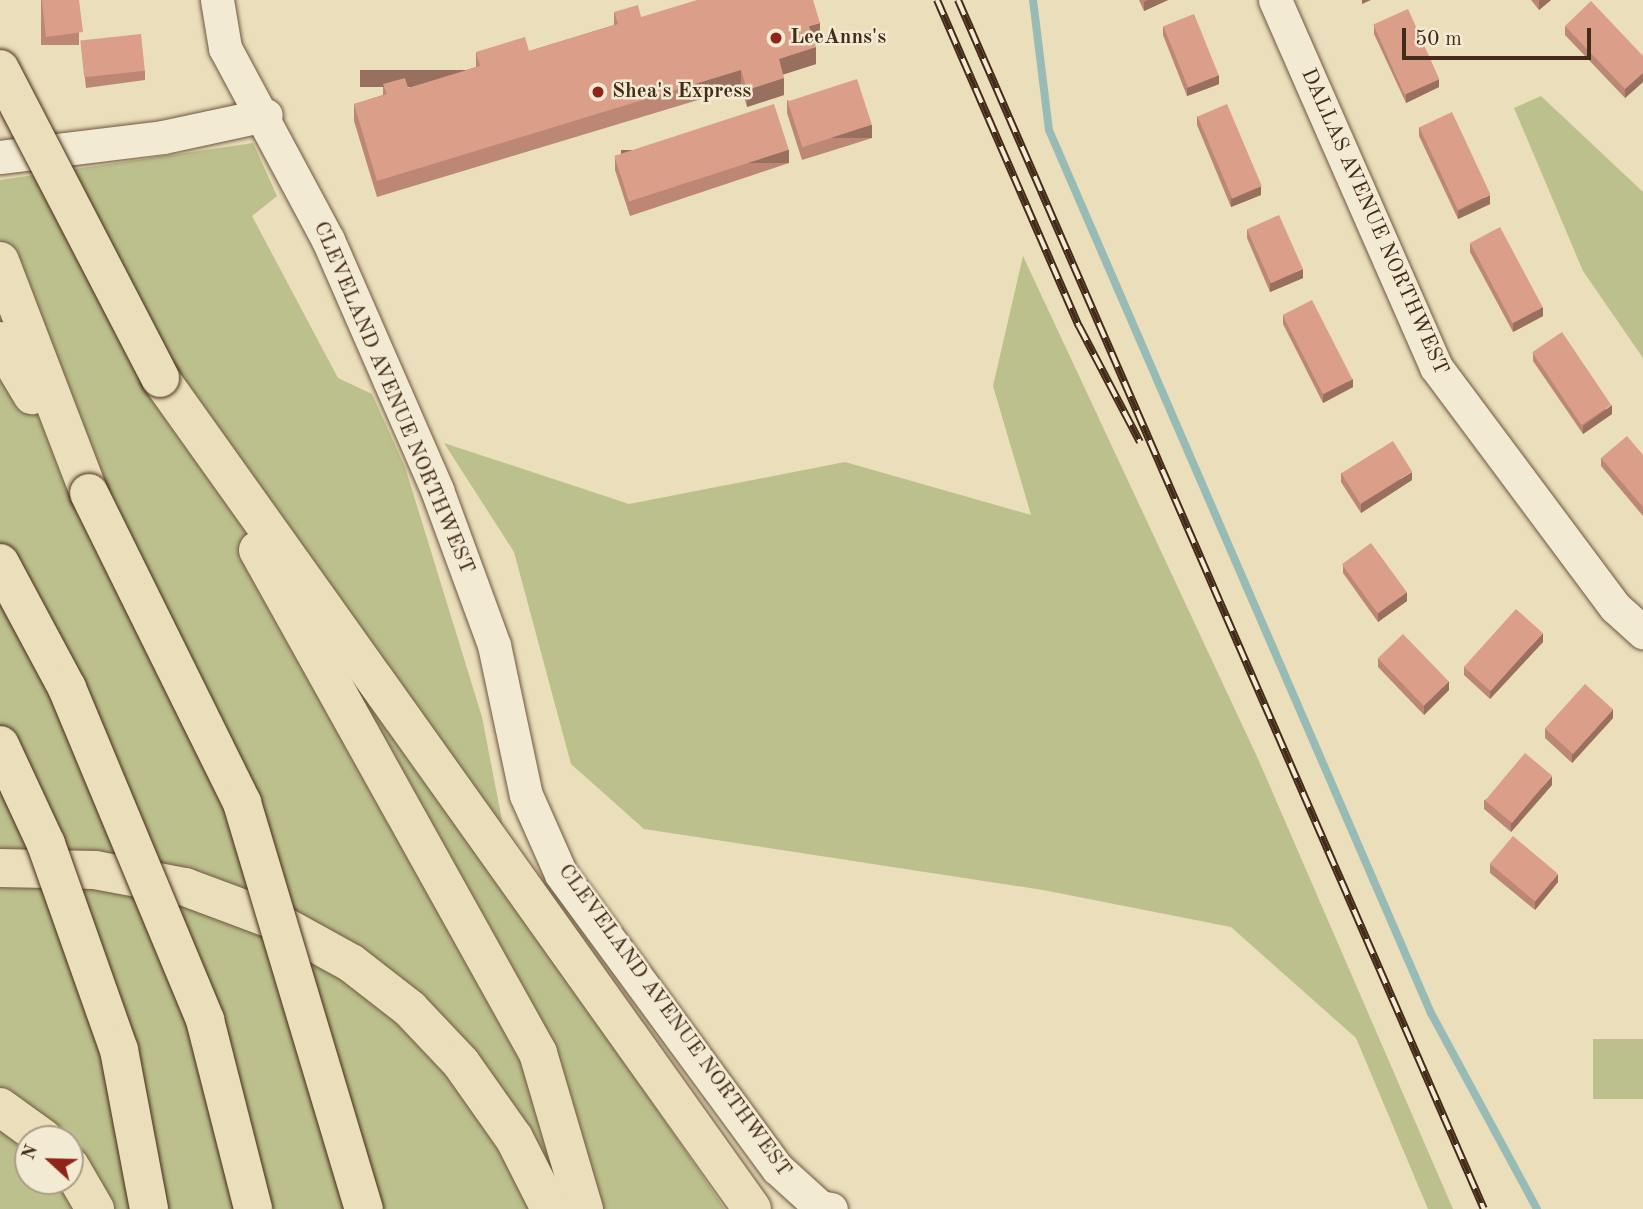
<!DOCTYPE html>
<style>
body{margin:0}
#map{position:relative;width:1643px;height:1209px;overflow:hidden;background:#ebdeba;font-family:"Old Standard TT",serif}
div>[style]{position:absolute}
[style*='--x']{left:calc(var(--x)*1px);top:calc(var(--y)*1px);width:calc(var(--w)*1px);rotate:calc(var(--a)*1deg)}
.green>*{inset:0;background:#bcc08c;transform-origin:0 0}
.stream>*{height:8px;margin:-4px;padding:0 4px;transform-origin:4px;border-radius:4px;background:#99bbb6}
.roads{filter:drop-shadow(0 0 2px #6e5841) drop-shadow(0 0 2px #6e5841)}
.minor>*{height:33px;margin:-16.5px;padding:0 16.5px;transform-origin:16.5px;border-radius:16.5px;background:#f2ead2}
.highway>*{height:38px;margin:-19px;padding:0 19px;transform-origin:19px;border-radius:19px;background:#ebdeba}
.rail>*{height:8px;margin-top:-4px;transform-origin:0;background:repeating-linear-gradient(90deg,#f2ead2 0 16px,#442b19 0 32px);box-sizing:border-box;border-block:2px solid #442b19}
.bridges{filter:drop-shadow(0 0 2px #442b19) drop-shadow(0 0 2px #442b19)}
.highway-bridge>*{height:38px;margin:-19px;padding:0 19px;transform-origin:19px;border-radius:19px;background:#ebdeba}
.wall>*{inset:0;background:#bc8875;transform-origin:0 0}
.shaded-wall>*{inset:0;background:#996f5f;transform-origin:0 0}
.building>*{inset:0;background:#db9e88;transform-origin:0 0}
.dots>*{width:19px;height:19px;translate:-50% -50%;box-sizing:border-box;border:4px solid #f2ead2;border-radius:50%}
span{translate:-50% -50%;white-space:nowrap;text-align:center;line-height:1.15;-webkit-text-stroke:5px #f2ead2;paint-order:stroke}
.poi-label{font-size:21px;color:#442b19;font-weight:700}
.left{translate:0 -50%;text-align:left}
.street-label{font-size:21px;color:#442b19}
.north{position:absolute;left:14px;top:1125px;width:70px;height:70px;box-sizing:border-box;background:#f2ead2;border:2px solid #ac9e88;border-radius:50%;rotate:292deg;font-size:19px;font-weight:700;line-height:28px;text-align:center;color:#442b19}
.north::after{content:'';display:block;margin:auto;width:24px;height:32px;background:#8f2418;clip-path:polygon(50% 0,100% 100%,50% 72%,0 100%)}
.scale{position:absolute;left:1402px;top:28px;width:189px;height:32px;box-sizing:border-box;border:4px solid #442b19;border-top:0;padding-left:9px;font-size:21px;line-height:24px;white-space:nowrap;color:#442b19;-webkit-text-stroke:5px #f2ead2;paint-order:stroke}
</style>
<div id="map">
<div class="green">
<i style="clip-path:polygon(1541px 96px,1643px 192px,1643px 358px,1583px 271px,1514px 108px)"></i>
<i style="clip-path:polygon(evenodd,253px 143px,277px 196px,252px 216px,338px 378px,372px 394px,405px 467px,482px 717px,519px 908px,725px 1209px,0 1209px,0 180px,253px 143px,28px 1139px,70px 1139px,70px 1181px,28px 1181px,28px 1139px)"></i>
<i style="clip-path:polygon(1023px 256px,1259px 761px,1453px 1209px,1428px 1209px,1356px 1038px,1231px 927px,1043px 890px,644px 829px,571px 764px,514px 552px,444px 443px,629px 504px,845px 462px,1031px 515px,993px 386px)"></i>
<i style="left:1643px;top:1039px;width:60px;height:50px;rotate:90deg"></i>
</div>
<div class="stream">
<i style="--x:1033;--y:0;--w:131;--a:83"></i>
<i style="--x:1049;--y:130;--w:962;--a:66.61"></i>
<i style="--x:1431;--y:1013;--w:223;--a:61.6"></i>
</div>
<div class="roads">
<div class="minor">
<i style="--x:217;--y:0;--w:49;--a:80.5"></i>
<i style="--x:225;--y:48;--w:218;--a:61.8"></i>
<i style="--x:328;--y:240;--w:273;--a:66.4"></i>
<i style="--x:437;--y:490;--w:165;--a:69.8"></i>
<i style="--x:494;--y:645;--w:153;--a:78"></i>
<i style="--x:526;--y:795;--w:86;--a:66.1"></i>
<i style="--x:561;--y:874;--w:365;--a:53.7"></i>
<i style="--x:777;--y:1168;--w:58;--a:42.2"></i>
<i style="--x:820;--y:1207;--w:11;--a:10"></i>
<i style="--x:1275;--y:0;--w:401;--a:66.3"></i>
<i style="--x:1436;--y:367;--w:299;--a:53.3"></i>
<i style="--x:1615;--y:607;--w:38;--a:42"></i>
<i style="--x:0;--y:157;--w:164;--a:-7"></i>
<i style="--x:163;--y:137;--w:105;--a:-12.1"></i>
</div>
<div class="highway">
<i style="--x:0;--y:261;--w:248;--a:69"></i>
<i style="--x:0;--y:341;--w:63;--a:59.3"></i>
<i style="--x:160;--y:378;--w:1020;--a:54.53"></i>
<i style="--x:258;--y:550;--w:576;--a:60.9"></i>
<i style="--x:538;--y:1053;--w:163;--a:73.6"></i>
<i style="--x:0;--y:868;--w:95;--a:1.2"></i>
<i style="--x:95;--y:870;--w:92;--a:10.7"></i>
<i style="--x:185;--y:887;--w:92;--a:20.4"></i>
<i style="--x:271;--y:919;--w:91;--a:28.8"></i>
<i style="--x:351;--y:963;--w:75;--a:37.9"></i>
<i style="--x:410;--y:1009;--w:74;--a:46.6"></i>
<i style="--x:461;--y:1063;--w:92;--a:54.8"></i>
<i style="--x:514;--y:1138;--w:80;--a:63.1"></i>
<i style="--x:0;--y:1107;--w:54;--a:36"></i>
<i style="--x:70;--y:1166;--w:50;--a:59.8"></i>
</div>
</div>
<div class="rail">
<i style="--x:937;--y:0;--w:356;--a:66.5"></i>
<i style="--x:1079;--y:326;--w:131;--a:62.3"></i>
<i style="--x:958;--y:0;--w:1318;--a:66.49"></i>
</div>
<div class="bridges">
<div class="highway-bridge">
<i style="--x:0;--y:69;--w:348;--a:62.6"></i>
<i style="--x:89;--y:493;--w:346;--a:63.7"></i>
<i style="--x:242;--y:803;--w:424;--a:73.3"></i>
<i style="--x:0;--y:563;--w:142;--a:61.8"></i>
<i style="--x:67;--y:688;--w:360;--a:67.4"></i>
<i style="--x:205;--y:1020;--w:195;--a:75.7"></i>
<i style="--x:0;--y:745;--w:109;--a:65.1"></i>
<i style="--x:46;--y:844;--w:219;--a:70.5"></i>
<i style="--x:119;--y:1050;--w:162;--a:79.3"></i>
</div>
</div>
<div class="wall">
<i style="left:41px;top:0;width:38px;height:45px"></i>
<i style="clip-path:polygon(1139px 0,1168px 0,1144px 11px)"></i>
<i style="clip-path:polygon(1531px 0,1551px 0,1539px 10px)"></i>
<i style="clip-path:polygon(614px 12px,641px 17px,820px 39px,814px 41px,816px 64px,783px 74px,784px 95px,747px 107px,741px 87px,377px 197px,354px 121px,354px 104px,383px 95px,383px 84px,408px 88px,476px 67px,476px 52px,529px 51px,614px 25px)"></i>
<i style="clip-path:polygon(1374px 25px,1439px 87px,1406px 103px,1374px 34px)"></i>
<i style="clip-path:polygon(1163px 26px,1219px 84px,1187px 96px,1163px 35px)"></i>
<i style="clip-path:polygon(1565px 26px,1643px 56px,1643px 82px,1625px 98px,1565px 35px)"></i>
<i style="clip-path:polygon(81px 42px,145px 71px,145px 80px,86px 88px)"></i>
<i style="clip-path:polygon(787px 100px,872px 138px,802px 160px,787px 113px)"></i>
<i style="clip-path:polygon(1197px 116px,1261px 195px,1231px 207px,1197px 125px)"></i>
<i style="clip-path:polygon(1419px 127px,1490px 204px,1458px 219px,1419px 136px)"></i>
<i style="clip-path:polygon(615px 157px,789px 163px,630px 216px,615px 170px)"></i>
<i style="clip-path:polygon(1247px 229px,1303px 278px,1270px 292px,1247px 238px)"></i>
<i style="clip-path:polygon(1470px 243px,1543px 316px,1513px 332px,1470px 252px)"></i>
<i style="clip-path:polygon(1283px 315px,1353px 387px,1323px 403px,1283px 324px)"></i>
<i style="clip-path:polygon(1533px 353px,1612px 414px,1583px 434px,1533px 361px)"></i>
<i style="clip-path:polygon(1643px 455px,1643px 516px,1601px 466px,1601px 458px)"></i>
<i style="clip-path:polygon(1341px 473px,1412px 480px,1361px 513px,1341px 482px)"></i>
<i style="clip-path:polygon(1343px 565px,1407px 601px,1378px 622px,1343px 573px)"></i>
<i style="clip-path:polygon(1543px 642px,1490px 699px,1464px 675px,1464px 667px)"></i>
<i style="clip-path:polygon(1378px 658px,1449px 690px,1424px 715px,1378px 667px)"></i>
<i style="clip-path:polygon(1613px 718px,1572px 763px,1545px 738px,1545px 729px)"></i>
<i style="clip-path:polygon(1552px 785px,1511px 832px,1484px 809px,1484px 800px)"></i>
<i style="clip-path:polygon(1490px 864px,1558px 882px,1535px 910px,1490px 873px)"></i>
</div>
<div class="shaded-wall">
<i style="clip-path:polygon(1148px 0,1168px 0,1144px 11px,1144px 2px)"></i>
<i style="clip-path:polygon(1362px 0,1371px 0,1362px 4px)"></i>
<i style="clip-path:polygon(1540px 0,1551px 0,1539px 10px,1539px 1px)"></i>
<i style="clip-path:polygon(820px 23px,820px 39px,809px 43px,809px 26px)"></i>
<i style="clip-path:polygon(816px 47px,816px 64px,779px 76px,779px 59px)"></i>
<i style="left:741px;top:70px;width:17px;height:381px;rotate:90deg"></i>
<i style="clip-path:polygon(1643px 73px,1643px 82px,1625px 98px,1625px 89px)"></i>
<i style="clip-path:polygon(1219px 75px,1219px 84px,1187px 96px,1187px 88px)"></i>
<i style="clip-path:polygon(784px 78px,784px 95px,747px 107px,747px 90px)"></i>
<i style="clip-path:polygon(1439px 79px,1439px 87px,1406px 103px,1406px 94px)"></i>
<i style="left:872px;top:125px;width:13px;height:73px;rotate:90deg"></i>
<i style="left:789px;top:150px;width:13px;height:168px;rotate:90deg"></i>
<i style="clip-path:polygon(1261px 186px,1261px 195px,1231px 207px,1231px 199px)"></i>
<i style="clip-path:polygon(1490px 195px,1490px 204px,1458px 219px,1458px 211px)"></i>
<i style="clip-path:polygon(1303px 269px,1303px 278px,1270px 292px,1270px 283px)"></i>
<i style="clip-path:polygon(1543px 307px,1543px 316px,1513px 332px,1513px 323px)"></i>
<i style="clip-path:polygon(1353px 379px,1353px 387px,1323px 403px,1323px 394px)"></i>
<i style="clip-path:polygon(1612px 405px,1612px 414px,1583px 434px,1583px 426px)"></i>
<i style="clip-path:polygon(1412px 472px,1412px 480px,1361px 513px,1361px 504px)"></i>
<i style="clip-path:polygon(1407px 592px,1407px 601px,1378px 622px,1378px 613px)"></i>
<i style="clip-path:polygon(1543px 633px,1543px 642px,1490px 699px,1490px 691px)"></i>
<i style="clip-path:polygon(1449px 681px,1449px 690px,1424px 715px,1424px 706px)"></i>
<i style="clip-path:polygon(1613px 709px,1613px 718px,1572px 763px,1572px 754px)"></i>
<i style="clip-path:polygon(1552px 776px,1552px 785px,1511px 832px,1511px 823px)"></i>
<i style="clip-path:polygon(1558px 874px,1558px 882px,1535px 910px,1535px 901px)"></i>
</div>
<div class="building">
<i style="clip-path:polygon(42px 0,79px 0,83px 32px,46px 37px)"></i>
<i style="clip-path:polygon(697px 0,813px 0,820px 23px,809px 26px,816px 47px,779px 59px,784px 78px,747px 90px,741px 70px,377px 181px,354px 104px,387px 94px,383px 84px,405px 78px,408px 88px,480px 66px,476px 52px,525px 37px,529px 51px,618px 24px,614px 12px,638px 5px,641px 17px)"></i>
<i style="clip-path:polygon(1591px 1px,1643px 56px,1643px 73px,1625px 89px,1565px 26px)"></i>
<i style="left:1408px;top:9px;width:77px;height:38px;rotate:66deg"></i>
<i style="left:1194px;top:14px;width:66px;height:33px;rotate:68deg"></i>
<i style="left:141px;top:34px;width:37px;height:61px;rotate:84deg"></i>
<i style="left:857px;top:79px;width:48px;height:73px;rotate:72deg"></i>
<i style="left:774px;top:104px;width:48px;height:168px;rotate:72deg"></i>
<i style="left:1227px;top:104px;width:89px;height:32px;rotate:67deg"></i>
<i style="left:1452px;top:112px;width:91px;height:36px;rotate:65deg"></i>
<i style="left:1279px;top:215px;width:59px;height:35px;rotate:66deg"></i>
<i style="left:1500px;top:227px;width:91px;height:34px;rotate:62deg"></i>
<i style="left:1312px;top:300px;width:89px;height:33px;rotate:63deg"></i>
<i style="left:1562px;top:332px;width:88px;height:36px;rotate:56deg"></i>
<i style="clip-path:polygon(1627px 436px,1643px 455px,1643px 507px,1601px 458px)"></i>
<i style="left:1393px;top:441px;width:36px;height:61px;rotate:58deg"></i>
<i style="left:1371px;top:543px;width:61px;height:36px;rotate:54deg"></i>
<i style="left:1516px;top:609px;width:36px;height:78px;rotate:42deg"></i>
<i style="left:1403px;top:634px;width:66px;height:35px;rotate:46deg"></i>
<i style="left:1585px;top:684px;width:38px;height:60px;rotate:42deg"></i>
<i style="left:1525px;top:753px;width:35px;height:62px;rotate:40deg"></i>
<i style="left:1513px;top:836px;width:59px;height:36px;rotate:40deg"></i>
</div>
<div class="dots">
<i style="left:776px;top:38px;background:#8f2418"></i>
<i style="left:598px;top:92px;background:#8f2418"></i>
</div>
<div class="poi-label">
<span class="left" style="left:790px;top:38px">LeeAnns's</span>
<span class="left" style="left:612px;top:92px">Shea's Express</span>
</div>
<div class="street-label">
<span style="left:1374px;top:222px;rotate:66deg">DALLAS AVENUE NORTHWEST</span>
<span style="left:393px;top:398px;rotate:67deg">CLEVELAND AVENUE NORTHWEST</span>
<span style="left:674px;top:1021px;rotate:54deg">CLEVELAND AVENUE NORTHWEST</span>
</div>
<div class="north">N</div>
<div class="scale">50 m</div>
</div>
